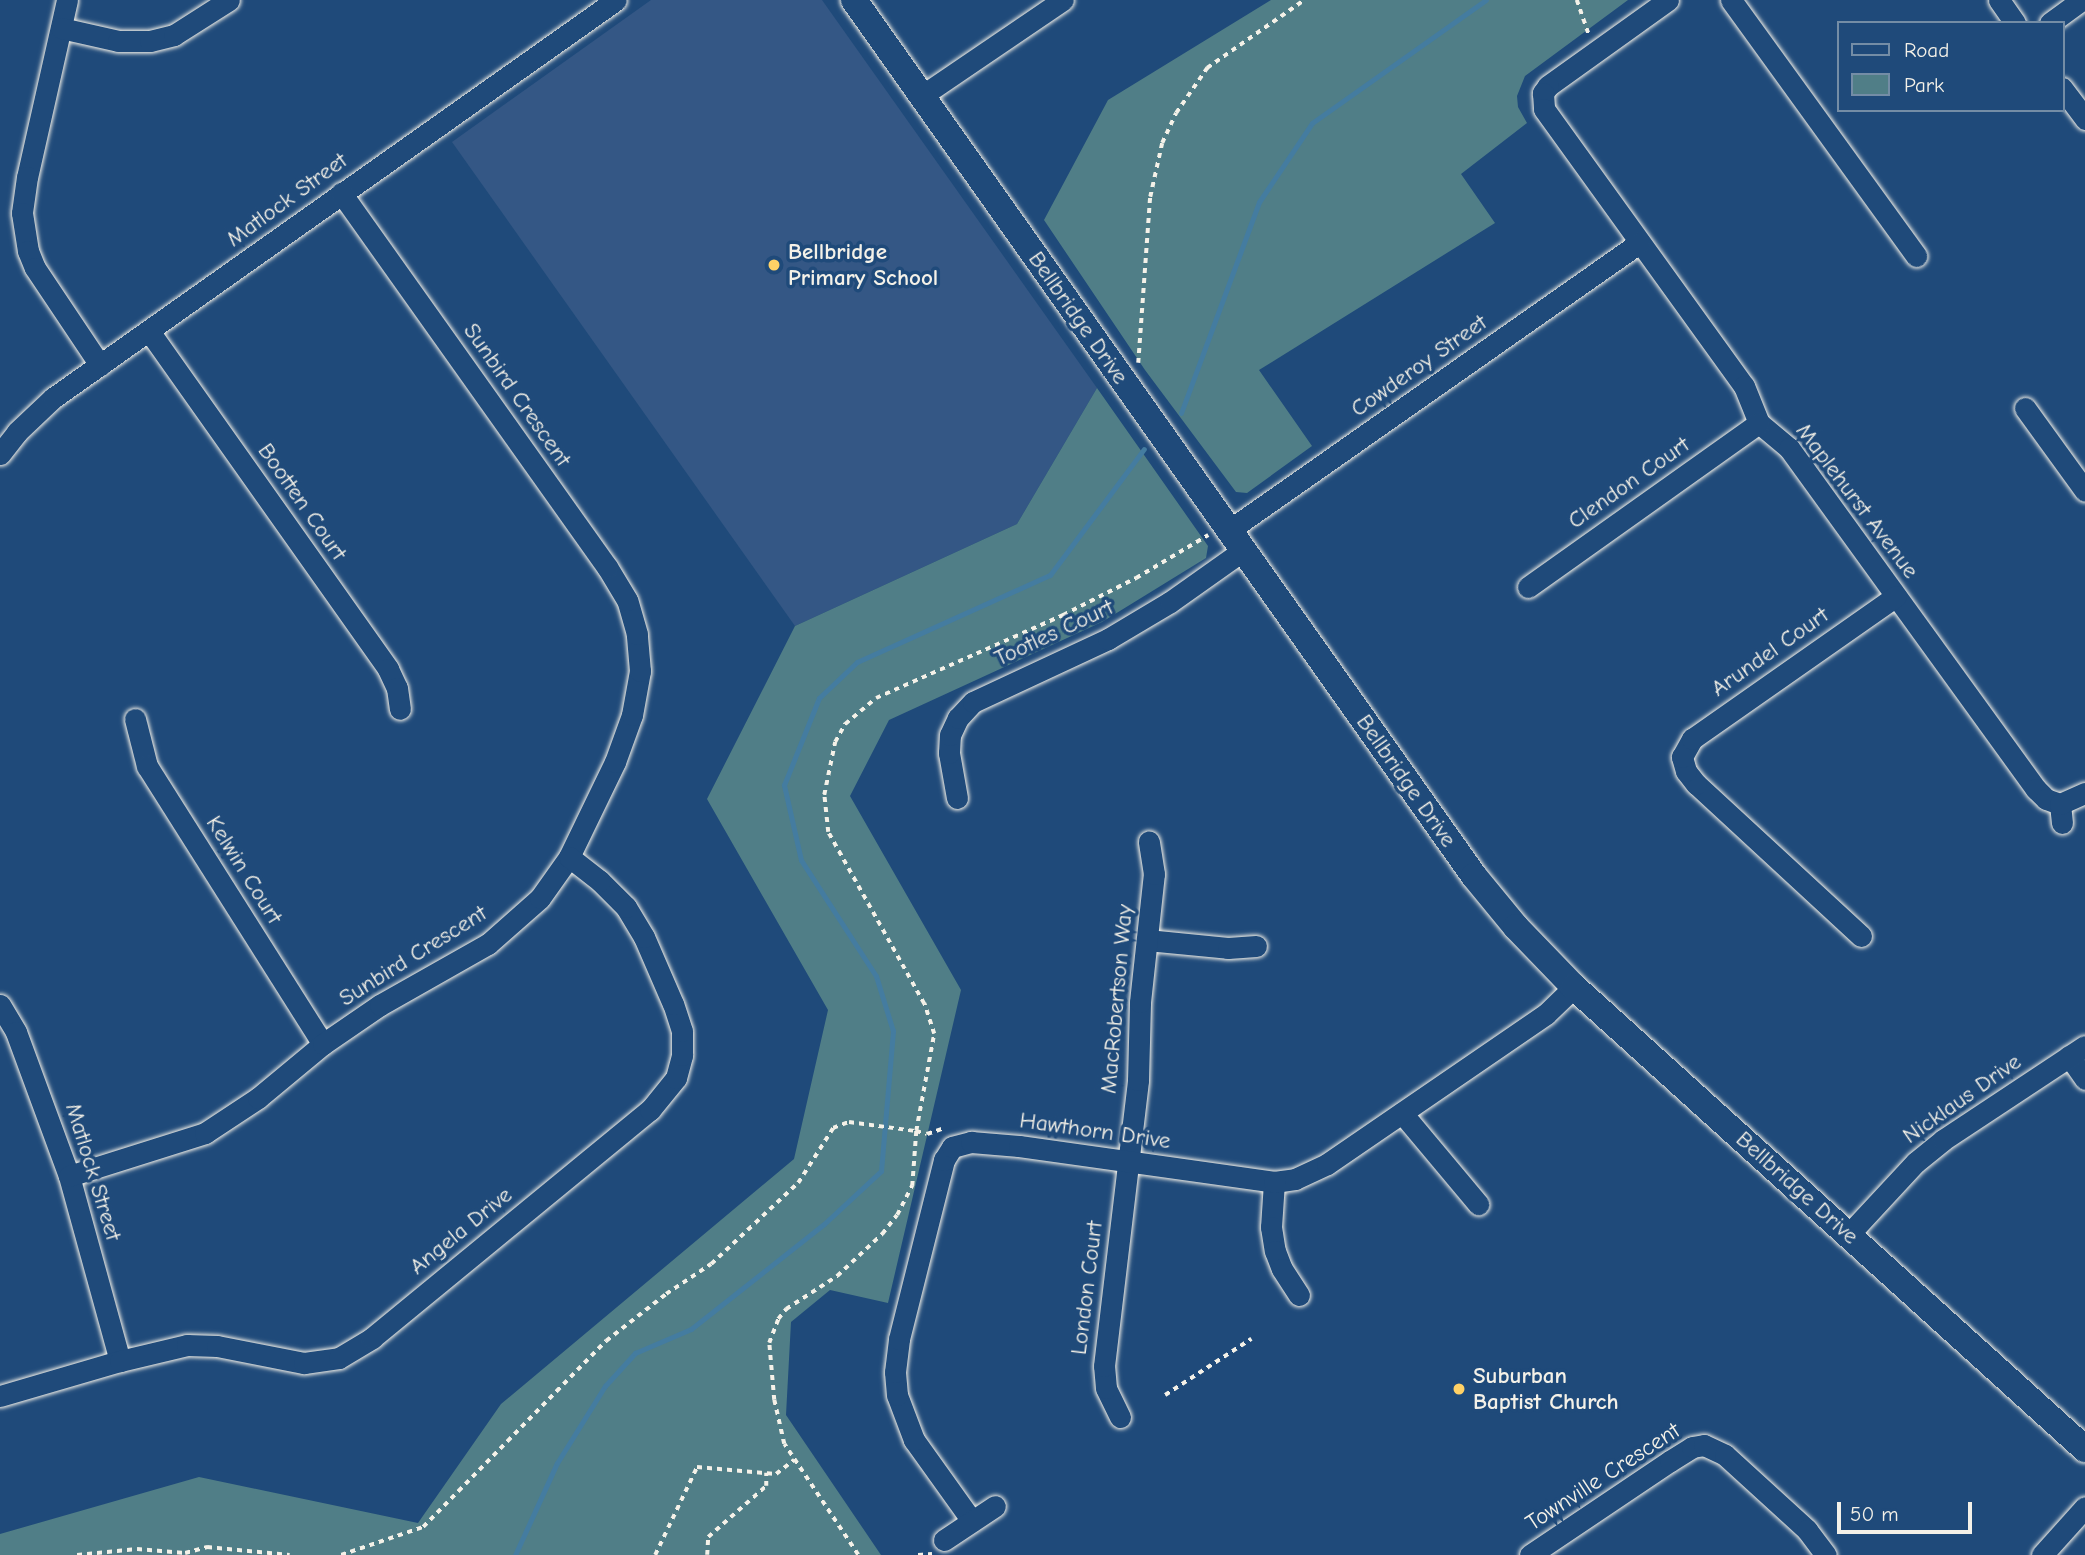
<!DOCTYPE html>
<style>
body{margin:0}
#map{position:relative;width:2085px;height:1555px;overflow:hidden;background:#1f4a7a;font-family:"Comic Neue",sans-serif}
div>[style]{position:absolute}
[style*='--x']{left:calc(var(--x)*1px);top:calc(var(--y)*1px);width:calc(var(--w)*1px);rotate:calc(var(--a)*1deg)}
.built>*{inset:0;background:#345785}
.green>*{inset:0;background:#507e87}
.stream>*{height:5px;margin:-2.5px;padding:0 2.5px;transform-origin:2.5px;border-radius:2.5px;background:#447ca0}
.path>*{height:3.5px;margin-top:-1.75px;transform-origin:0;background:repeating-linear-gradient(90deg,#f4f1e8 0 5px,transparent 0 10px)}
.roads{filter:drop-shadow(0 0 2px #f4f1e8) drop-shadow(0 0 2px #f4f1e8)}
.minor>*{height:21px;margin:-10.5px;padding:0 10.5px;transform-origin:10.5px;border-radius:10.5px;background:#1f4a7a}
.tertiary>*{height:26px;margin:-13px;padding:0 13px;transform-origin:13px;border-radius:13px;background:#1f4a7a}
.dots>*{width:19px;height:19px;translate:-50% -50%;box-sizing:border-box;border:4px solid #1f4a7a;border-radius:50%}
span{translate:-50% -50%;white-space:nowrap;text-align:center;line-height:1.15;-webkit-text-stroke:7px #1f4a7a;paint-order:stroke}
.street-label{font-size:23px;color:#f4f1e8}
.poi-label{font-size:23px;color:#f4f1e8;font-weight:700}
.left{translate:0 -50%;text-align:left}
.legend{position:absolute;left:1837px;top:21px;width:228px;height:91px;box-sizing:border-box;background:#1f4a7a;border:2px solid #748da6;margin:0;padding:9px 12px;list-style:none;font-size:21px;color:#f4f1e8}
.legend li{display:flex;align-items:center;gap:14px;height:35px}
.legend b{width:35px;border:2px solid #748da6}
.scale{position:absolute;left:1837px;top:1502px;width:135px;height:32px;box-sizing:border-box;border:4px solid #f4f1e8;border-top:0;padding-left:9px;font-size:21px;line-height:24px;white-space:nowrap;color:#f4f1e8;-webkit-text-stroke:5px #1f4a7a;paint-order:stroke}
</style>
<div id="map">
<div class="built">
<i style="clip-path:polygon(651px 0,822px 0,1097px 388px,1017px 524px,795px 626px,452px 142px)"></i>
</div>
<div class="green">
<i style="clip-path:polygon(1271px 0,1628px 0,1525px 76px,1517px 96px,1518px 107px,1527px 123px,1461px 174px,1495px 223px,1259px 370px,1312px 446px,1247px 493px,1236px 492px,1145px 370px,1044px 220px,1108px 100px)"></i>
<i style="clip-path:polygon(1097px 388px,1208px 546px,1206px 558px,1102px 622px,889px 720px,850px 796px,961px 990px,888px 1303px,830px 1290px,791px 1322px,786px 1415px,881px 1555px,0 1555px,0 1534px,199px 1477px,418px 1523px,501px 1404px,794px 1159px,828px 1010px,707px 799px,795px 626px,1017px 524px)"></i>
</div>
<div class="stream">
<i style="--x:1181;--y:413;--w:225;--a:-69.7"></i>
<i style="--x:1259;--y:202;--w:95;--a:-56.1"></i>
<i style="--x:1312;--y:123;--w:213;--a:-35.3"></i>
<i style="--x:515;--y:1555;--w:101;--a:-65.5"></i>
<i style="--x:557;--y:1463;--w:91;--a:-58.1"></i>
<i style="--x:605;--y:1386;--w:45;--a:-47.7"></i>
<i style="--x:635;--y:1353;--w:61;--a:-23.2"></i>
<i style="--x:691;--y:1329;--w:169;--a:-38.3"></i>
<i style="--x:824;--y:1224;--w:78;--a:-42.9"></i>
<i style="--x:881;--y:1171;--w:141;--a:-85.1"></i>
<i style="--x:893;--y:1031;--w:58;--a:-107.2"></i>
<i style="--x:876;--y:976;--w:138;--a:-122.9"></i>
<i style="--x:801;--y:860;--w:77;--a:-102.8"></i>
<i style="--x:784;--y:785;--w:94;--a:-68.1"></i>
<i style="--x:819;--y:698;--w:52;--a:-43.5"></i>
<i style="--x:857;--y:662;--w:212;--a:-24.3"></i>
<i style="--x:1050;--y:575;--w:157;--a:-53.3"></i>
</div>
<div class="path">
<i style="--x:1577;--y:0;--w:36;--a:71"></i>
<i style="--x:1138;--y:363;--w:166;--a:-85.9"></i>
<i style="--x:1150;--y:197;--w:55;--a:-77.5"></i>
<i style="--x:1162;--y:143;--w:33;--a:-65"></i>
<i style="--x:1176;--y:113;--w:55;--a:-55.4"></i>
<i style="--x:1207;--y:68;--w:118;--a:-35"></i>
<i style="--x:1165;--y:1395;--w:103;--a:-33.1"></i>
<i style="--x:77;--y:1555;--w:60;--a:-5.7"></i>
<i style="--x:137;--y:1549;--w:48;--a:4.8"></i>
<i style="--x:185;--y:1553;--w:23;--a:-15"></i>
<i style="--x:207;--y:1547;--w:83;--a:5.5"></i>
<i style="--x:341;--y:1555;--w:87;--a:-18.9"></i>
<i style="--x:423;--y:1527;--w:261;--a:-45.5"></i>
<i style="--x:606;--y:1341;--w:76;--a:-38.1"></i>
<i style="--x:666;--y:1294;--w:54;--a:-33.7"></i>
<i style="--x:711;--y:1264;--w:119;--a:-43"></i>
<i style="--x:798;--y:1183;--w:65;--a:-57.5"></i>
<i style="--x:833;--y:1128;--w:17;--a:-21"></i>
<i style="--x:849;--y:1122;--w:68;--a:7.7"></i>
<i style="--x:916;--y:1131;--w:99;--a:-79.5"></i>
<i style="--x:934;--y:1034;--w:32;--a:-108"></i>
<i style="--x:924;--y:1004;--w:197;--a:-119.2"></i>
<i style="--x:828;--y:832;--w:37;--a:-96"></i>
<i style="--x:824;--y:795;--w:54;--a:-78.3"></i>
<i style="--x:835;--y:742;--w:21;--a:-61"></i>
<i style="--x:845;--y:724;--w:40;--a:-40"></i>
<i style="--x:876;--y:698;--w:205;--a:-23.9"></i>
<i style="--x:1063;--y:615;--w:82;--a:-26.9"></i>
<i style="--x:1136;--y:578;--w:84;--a:-30.8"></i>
<i style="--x:655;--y:1555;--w:98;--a:-64.5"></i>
<i style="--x:697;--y:1467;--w:79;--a:5.1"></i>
<i style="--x:776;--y:1474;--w:23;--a:-38"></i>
<i style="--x:707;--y:1555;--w:18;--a:-87"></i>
<i style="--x:708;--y:1537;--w:77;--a:-41.3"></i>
<i style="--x:766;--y:1486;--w:13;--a:-90"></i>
<i style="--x:858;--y:1555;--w:133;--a:-123.7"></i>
<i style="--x:784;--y:1444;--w:45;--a:-102.8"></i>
<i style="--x:774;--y:1400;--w:57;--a:-95"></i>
<i style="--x:769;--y:1343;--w:26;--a:-69"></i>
<i style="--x:778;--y:1319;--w:13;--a:-51"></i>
<i style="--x:786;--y:1309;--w:61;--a:-32.9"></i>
<i style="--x:837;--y:1276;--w:62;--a:-43"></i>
<i style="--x:882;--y:1234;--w:24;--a:-52"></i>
<i style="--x:897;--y:1215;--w:33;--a:-63"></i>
<i style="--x:912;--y:1186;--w:55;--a:-85.8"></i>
<i style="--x:916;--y:1131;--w:11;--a:15"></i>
<i style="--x:927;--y:1134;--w:18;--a:-19"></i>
<i style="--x:918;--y:1555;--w:14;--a:-4"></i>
</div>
<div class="roads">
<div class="minor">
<i style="--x:67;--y:0;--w:181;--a:102.7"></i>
<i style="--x:27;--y:177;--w:36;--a:98"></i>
<i style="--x:22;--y:213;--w:38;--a:81"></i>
<i style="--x:28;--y:251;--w:18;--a:68"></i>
<i style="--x:35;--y:268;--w:117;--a:56.2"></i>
<i style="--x:1668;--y:0;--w:148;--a:144.4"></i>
<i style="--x:1548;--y:86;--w:9;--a:126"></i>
<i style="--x:1543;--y:93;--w:16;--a:86"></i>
<i style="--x:1544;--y:109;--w:342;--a:54.2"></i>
<i style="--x:1744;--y:386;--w:40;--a:68"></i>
<i style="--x:1759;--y:423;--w:39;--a:40"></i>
<i style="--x:1789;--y:448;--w:421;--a:54.1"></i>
<i style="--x:2036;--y:789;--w:14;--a:45"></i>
<i style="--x:2046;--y:799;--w:15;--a:20"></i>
<i style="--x:2060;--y:804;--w:19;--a:84"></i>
<i style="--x:1731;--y:0;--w:316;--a:54.1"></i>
<i style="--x:1999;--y:0;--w:28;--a:55"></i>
<i style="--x:2050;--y:23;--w:39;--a:-36"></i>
<i style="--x:61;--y:28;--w:58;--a:12.8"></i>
<i style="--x:118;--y:41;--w:32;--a:0"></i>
<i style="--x:150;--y:41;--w:25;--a:-14"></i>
<i style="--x:174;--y:35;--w:65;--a:-32.5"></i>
<i style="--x:2062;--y:88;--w:39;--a:53"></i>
<i style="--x:923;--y:95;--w:169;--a:-34.2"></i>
<i style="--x:149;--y:331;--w:414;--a:54.7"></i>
<i style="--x:388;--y:669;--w:21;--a:65"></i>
<i style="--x:397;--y:688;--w:21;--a:82"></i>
<i style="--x:2025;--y:408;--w:102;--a:54.1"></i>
<i style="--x:0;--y:454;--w:28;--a:-52"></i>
<i style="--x:17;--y:432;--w:50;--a:-43.4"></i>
<i style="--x:53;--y:398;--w:689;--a:-35.26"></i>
<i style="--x:1228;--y:531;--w:502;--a:-35.02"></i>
<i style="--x:1528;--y:587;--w:283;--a:-35.4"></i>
<i style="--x:135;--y:719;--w:49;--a:75.7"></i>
<i style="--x:147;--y:766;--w:329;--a:57.7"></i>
<i style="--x:957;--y:798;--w:46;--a:-100.1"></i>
<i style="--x:949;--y:753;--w:18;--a:-87"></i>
<i style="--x:950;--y:735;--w:19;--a:-65"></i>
<i style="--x:958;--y:718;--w:22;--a:-47"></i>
<i style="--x:973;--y:702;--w:149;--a:-25"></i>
<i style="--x:1108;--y:639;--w:72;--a:-30.8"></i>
<i style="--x:1170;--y:602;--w:88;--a:-35.3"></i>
<i style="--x:2060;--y:804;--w:27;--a:-24"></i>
<i style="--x:1861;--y:936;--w:224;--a:-137.3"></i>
<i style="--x:1696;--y:784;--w:16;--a:-128"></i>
<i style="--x:1686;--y:771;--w:15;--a:-106"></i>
<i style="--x:1682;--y:757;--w:21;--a:-61"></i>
<i style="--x:1692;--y:739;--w:249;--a:-35"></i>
<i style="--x:1147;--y:940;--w:81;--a:5.6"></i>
<i style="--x:1228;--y:948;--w:28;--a:-4"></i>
<i style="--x:0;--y:1005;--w:31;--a:59"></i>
<i style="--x:16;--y:1032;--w:153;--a:69.8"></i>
<i style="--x:69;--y:1176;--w:192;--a:74.6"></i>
<i style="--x:2069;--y:1056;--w:28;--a:55"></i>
<i style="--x:1402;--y:1113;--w:119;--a:50.1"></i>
<i style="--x:69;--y:1176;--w:143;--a:-17.5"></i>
<i style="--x:205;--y:1133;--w:64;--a:-33.4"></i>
<i style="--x:258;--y:1098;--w:85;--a:-39.7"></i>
<i style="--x:323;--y:1044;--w:69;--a:-34.4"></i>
<i style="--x:380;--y:1005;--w:124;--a:-29.5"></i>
<i style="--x:488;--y:944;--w:69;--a:-41.5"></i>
<i style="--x:540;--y:898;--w:50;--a:-54.7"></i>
<i style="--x:569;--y:857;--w:106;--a:-64.2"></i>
<i style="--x:615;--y:762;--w:50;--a:-70.1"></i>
<i style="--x:632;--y:715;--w:45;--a:-79.7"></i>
<i style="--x:640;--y:671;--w:37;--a:-95"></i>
<i style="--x:637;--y:634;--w:35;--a:-106"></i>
<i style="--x:627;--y:600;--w:39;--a:-121"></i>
<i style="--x:607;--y:567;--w:459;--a:-125.4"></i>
<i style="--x:1274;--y:1182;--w:45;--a:93.8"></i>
<i style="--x:1271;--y:1227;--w:24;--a:81"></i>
<i style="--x:1275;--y:1251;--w:19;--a:69"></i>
<i style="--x:1282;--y:1269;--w:31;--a:57"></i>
<i style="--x:1849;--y:1234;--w:98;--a:-47.1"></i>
<i style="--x:1916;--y:1162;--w:35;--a:-39"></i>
<i style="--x:1943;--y:1140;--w:170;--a:-33.5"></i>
<i style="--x:0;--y:1396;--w:125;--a:-16.3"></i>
<i style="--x:120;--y:1361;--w:69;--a:-13.4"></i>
<i style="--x:187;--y:1345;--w:30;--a:2"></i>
<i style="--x:217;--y:1346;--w:89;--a:11.1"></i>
<i style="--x:304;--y:1363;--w:35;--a:-8"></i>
<i style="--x:339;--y:1358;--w:39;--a:-31"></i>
<i style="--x:372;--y:1338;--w:360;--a:-39.4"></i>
<i style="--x:650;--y:1110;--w:41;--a:-50.9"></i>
<i style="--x:676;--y:1078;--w:24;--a:-75"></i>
<i style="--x:682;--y:1055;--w:24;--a:-90"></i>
<i style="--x:682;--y:1031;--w:28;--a:-108"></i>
<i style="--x:673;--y:1004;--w:73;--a:-113.4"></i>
<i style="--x:644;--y:937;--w:35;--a:-121"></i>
<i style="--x:626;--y:907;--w:37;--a:-135"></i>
<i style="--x:600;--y:881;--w:39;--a:-142"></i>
<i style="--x:1120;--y:1417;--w:32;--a:-116"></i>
<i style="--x:1106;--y:1388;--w:22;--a:-95"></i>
<i style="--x:1104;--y:1366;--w:288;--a:-83.2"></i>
<i style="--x:1138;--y:1080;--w:78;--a:-88.5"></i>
<i style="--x:1140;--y:1002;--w:129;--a:-83.8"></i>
<i style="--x:1154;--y:874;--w:33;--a:-99"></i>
<i style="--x:972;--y:1521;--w:100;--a:-125.6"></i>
<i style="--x:914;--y:1440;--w:48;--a:-110.7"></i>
<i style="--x:897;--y:1395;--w:23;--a:-95"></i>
<i style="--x:895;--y:1372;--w:33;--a:-83"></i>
<i style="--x:899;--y:1339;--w:185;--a:-75.9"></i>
<i style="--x:944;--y:1160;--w:15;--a:-58"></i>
<i style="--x:952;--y:1147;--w:20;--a:-15"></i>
<i style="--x:971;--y:1142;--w:48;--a:4.8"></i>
<i style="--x:1019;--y:1146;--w:258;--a:8"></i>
<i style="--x:1274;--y:1182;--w:21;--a:-8"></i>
<i style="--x:1295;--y:1179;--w:35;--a:-25"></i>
<i style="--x:1327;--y:1164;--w:265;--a:-34.4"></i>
<i style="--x:1546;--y:1014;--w:39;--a:-44"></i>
<i style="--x:944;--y:1540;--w:61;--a:-33.7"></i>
<i style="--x:1530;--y:1555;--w:169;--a:-33.9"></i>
<i style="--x:1670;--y:1461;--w:26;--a:-32"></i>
<i style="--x:1692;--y:1447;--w:12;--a:-9"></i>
<i style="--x:1704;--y:1445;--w:23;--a:25"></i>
<i style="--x:1725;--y:1455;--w:111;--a:42.4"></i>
<i style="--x:1807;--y:1530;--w:31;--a:53"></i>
<i style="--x:2042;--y:1555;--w:64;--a:-48.1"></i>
</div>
<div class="tertiary">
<i style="--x:854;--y:0;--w:1073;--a:54.71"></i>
<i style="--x:1474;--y:876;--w:66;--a:50.5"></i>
<i style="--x:1516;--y:927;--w:83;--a:46"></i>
<i style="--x:1574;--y:987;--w:689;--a:42.12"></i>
</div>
</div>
<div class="dots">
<i style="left:774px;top:265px;background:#ffd166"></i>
<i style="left:1459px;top:1389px;background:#ffd166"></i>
</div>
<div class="street-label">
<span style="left:287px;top:200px;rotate:-36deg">Matlock Street</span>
<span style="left:1078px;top:318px;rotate:55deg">Bellbridge Drive</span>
<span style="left:1419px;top:366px;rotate:-35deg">Cowderoy Street</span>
<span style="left:517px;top:395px;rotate:55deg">Sunbird Crescent</span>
<span style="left:1629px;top:483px;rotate:-35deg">Clendon Court</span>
<span style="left:1857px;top:501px;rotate:53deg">Maplehurst Avenue</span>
<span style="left:302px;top:502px;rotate:55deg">Bootten Court</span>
<span style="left:1054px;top:633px;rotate:-25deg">Tootles Court</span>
<span style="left:1770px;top:652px;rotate:-35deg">Arundel Court</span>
<span style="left:1406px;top:781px;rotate:55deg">Bellbridge Drive</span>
<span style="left:244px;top:870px;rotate:58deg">Kelwin Court</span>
<span style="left:413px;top:956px;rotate:-32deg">Sunbird Crescent</span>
<span style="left:1117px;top:999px;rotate:-85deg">MacRobertson Way</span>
<span style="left:1962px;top:1099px;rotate:-35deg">Nicklaus Drive</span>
<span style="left:1095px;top:1131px;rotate:8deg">Hawthorn Drive</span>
<span style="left:93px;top:1172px;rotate:73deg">Matlock Street</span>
<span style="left:1797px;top:1188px;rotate:42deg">Bellbridge Drive</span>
<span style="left:461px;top:1231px;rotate:-39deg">Angela Drive</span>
<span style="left:1087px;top:1288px;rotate:-83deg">London Court</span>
<span style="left:1603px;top:1477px;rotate:-33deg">Townville Crescent</span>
</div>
<div class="poi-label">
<span class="left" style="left:788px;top:265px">Bellbridge<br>Primary School</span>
<span class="left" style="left:1473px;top:1389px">Suburban<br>Baptist Church</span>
</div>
<ul class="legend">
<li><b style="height:9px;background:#1f4a7a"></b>Road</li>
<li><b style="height:19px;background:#507e87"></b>Park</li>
</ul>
<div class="scale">50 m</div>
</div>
